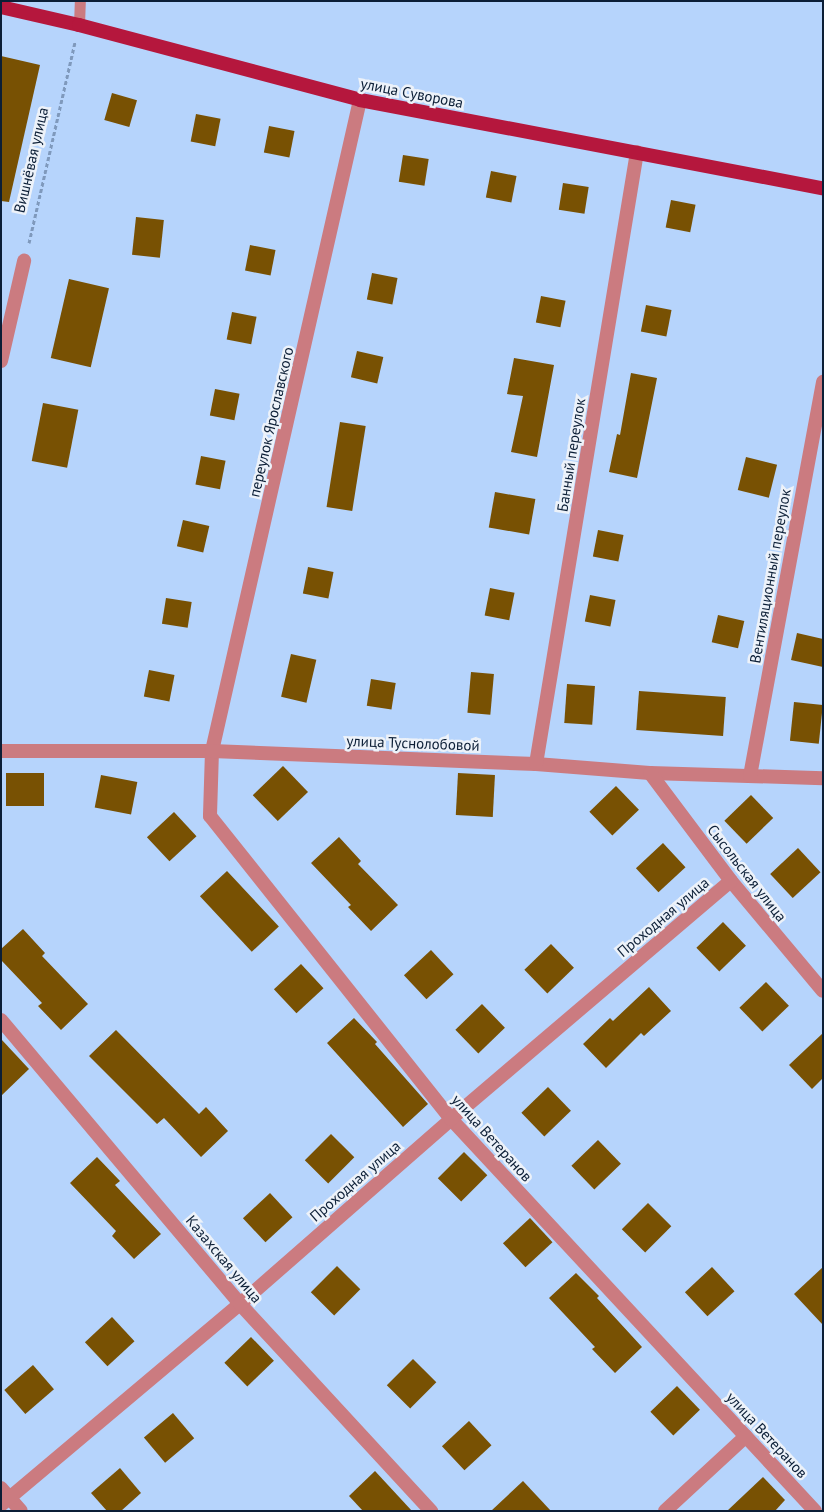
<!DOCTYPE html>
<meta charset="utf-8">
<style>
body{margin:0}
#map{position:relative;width:824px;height:1512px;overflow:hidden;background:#b6d4fc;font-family:"PT Sans",sans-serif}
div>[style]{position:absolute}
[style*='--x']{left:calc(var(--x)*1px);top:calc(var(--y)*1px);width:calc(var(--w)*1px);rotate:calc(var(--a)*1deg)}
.building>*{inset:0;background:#785103;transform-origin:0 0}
.path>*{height:3px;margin-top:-1.5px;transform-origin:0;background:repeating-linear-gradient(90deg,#7f99bc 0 4px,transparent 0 6.5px)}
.service>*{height:11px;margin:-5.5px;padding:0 5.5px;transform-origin:5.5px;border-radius:5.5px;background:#cb7b80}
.minor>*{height:14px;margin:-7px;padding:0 7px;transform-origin:7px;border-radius:7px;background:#cb7b80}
.primary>*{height:14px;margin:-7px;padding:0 7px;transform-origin:7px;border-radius:7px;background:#b5173d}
span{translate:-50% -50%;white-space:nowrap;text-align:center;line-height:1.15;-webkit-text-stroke:5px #edf2f9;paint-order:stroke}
.street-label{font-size:15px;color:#0b1e36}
.frame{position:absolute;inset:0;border:2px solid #0b1e36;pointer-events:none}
</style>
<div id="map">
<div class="building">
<i style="clip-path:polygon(1px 56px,40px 65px,9px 202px,1px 201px)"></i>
<i style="left:112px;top:93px;width:26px;height:28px;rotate:16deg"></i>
<i style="left:196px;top:114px;width:25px;height:28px;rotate:11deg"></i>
<i style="left:269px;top:126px;width:26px;height:27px;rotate:11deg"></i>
<i style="left:403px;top:155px;width:26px;height:27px;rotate:9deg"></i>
<i style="left:491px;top:171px;width:26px;height:27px;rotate:11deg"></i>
<i style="left:563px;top:183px;width:26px;height:27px;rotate:9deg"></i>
<i style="left:671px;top:200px;width:25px;height:28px;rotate:11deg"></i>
<i style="left:136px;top:217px;width:28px;height:38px;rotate:6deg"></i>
<i style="left:250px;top:245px;width:26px;height:26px;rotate:11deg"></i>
<i style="left:372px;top:273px;width:26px;height:27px;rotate:11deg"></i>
<i style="left:69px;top:279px;width:41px;height:81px;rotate:13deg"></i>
<i style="left:541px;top:296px;width:25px;height:27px;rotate:11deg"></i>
<i style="left:646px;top:305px;width:26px;height:27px;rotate:11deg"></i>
<i style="left:232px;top:312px;width:25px;height:28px;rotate:11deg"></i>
<i style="left:357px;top:351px;width:27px;height:27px;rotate:13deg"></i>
<i style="clip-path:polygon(514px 358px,554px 365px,537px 457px,511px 452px,523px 396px,507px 394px)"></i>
<i style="clip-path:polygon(631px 373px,657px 378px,637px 478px,609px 472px,617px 434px,620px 435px)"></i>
<i style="left:215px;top:389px;width:25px;height:27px;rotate:11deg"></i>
<i style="left:43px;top:403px;width:36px;height:59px;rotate:11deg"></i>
<i style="left:340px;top:422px;width:26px;height:86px;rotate:9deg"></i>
<i style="left:201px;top:456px;width:25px;height:29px;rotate:11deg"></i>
<i style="left:746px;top:457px;width:32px;height:34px;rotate:14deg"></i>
<i style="left:495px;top:492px;width:41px;height:36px;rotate:10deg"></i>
<i style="left:183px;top:520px;width:27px;height:27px;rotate:13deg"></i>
<i style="left:598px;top:530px;width:26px;height:27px;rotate:11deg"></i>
<i style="left:308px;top:567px;width:26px;height:27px;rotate:11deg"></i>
<i style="left:490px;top:588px;width:25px;height:28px;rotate:11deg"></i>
<i style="left:590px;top:595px;width:26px;height:27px;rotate:11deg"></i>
<i style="left:166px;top:598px;width:26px;height:26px;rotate:9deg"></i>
<i style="left:718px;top:615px;width:27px;height:28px;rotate:13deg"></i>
<i style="clip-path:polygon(797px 633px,823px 639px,823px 667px,791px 660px)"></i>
<i style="left:291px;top:654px;width:26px;height:44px;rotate:13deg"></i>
<i style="left:149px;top:670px;width:26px;height:27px;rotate:11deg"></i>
<i style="left:471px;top:672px;width:23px;height:41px;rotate:5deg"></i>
<i style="left:371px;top:679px;width:25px;height:27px;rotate:9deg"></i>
<i style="left:567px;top:684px;width:28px;height:39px;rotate:4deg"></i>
<i style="left:639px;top:691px;width:87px;height:39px;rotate:4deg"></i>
<i style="left:794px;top:702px;width:29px;height:39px;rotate:6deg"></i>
<i style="left:283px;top:766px;width:36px;height:42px;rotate:46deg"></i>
<i style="left:44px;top:773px;width:33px;height:38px;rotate:90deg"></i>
<i style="left:458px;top:773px;width:37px;height:42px;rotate:3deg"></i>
<i style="left:101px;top:775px;width:37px;height:33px;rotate:11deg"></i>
<i style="left:616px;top:786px;width:33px;height:37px;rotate:46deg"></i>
<i style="left:751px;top:795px;width:32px;height:37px;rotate:46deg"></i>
<i style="left:174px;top:812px;width:33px;height:37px;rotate:47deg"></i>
<i style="clip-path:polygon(339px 837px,361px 861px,358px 864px,398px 905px,371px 931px,348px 907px,351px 905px,311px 863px)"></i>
<i style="left:663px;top:843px;width:33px;height:37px;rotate:47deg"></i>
<i style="left:798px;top:848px;width:33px;height:38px;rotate:47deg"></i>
<i style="left:227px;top:871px;width:76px;height:37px;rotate:47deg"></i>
<i style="left:723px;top:922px;width:33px;height:37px;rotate:46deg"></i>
<i style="clip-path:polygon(23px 929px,45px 953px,42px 956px,88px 1004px,61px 1030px,38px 1006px,42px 1003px,1px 960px,1px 949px)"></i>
<i style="left:551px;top:944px;width:33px;height:37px;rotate:46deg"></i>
<i style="left:431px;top:950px;width:33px;height:37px;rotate:47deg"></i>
<i style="left:301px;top:964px;width:33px;height:37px;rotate:47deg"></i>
<i style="left:766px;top:982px;width:33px;height:37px;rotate:46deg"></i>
<i style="clip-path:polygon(649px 987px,671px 1011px,644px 1036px,641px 1033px,606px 1068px,583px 1044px,610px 1018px,613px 1021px)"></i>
<i style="left:482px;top:1004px;width:33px;height:37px;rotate:46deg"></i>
<i style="clip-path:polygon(354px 1018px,377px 1042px,375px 1044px,428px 1104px,403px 1127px,327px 1043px)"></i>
<i style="clip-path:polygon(116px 1030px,199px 1114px,206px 1107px,228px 1131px,201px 1157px,164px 1118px,157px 1124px,89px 1056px)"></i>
<i style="clip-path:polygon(823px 1033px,823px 1078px,812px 1089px,789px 1065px)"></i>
<i style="clip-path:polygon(1px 1039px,29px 1069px,1px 1096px)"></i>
<i style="left:548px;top:1087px;width:33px;height:37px;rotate:46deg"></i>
<i style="left:331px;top:1134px;width:33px;height:37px;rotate:45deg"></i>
<i style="left:598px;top:1140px;width:33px;height:37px;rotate:46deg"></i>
<i style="left:464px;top:1152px;width:33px;height:37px;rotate:45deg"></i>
<i style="clip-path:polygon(97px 1157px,120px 1181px,115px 1185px,161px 1234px,134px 1259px,112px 1236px,116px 1231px,70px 1183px)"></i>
<i style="left:270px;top:1193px;width:33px;height:37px;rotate:47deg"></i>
<i style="left:648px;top:1203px;width:33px;height:37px;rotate:45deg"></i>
<i style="left:530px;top:1218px;width:33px;height:37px;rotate:47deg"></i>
<i style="left:337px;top:1266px;width:33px;height:37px;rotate:45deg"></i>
<i style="left:712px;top:1267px;width:33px;height:37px;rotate:47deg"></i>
<i style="clip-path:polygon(823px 1267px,823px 1325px,794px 1294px)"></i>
<i style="clip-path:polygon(576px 1273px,599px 1296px,597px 1298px,642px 1347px,615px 1373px,592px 1349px,595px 1347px,549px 1298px)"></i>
<i style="left:112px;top:1317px;width:33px;height:37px;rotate:47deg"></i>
<i style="left:251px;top:1337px;width:33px;height:37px;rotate:46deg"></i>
<i style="left:413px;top:1359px;width:33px;height:37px;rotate:45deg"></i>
<i style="left:33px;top:1365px;width:32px;height:38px;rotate:49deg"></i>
<i style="left:677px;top:1386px;width:33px;height:37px;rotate:46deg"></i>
<i style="left:173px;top:1413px;width:33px;height:38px;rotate:50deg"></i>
<i style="left:469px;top:1421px;width:33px;height:37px;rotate:47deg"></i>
<i style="clip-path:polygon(120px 1468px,141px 1493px,121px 1511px,107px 1511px,91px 1493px)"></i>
<i style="clip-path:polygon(375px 1471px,412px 1511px,363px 1511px,349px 1496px)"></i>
<i style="clip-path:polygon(763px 1477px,785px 1500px,775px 1511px,727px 1511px)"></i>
<i style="clip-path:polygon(523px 1481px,551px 1511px,491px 1511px)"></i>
</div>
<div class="path">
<i style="--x:29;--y:243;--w:206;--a:-77.1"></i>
</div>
<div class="service">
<i style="--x:79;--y:25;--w:24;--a:-88"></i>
</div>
<div class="minor">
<i style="--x:360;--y:100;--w:668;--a:102.81"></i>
<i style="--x:212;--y:751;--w:65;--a:91.8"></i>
<i style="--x:210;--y:816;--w:387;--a:51.5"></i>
<i style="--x:451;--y:1119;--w:535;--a:47.12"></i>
<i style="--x:1;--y:361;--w:103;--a:-77"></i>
<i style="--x:1;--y:751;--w:211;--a:0"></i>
<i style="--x:212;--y:751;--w:324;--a:2.3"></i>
<i style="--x:536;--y:764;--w:114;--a:4.5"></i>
<i style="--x:650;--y:773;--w:173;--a:1.7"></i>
<i style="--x:536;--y:764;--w:620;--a:-80.63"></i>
<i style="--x:650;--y:773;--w:135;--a:53.1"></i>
<i style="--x:731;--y:881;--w:143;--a:50.1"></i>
<i style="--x:750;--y:776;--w:401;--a:-79.5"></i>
<i style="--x:1;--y:1020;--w:371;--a:49.9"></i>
<i style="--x:240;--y:1304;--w:282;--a:47.3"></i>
<i style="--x:1;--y:1488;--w:30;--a:49"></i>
<i style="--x:1;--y:1505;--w:312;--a:-40.1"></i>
<i style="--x:240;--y:1304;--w:281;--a:-41.2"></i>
<i style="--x:451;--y:1119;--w:367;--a:-40.4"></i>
<i style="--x:665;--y:1511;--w:110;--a:-42.8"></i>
</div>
<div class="primary">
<i style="--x:1;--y:7;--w:80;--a:13"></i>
<i style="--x:79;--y:25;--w:291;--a:14.9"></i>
<i style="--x:360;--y:100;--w:471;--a:10.8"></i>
</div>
<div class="street-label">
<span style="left:412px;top:93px;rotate:11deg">улица Суворова</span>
<span style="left:31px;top:160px;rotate:-77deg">Вишнёвая улица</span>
<span style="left:271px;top:422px;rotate:-77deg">переулок Ярославского</span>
<span style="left:571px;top:455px;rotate:-81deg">Банный переулок</span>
<span style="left:770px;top:576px;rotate:-80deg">Вентиляционный переулок</span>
<span style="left:413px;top:743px;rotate:2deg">улица Туснолобовой</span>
<span style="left:747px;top:873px;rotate:52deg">Сысольская улица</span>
<span style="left:663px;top:917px;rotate:-40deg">Проходная улица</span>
<span style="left:492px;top:1138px;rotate:48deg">улица Ветеранов</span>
<span style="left:355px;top:1181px;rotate:-41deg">Проходная улица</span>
<span style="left:224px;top:1259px;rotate:50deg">Казахская улица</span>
<span style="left:767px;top:1435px;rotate:47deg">улица Ветеранов</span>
</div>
<div class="frame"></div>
</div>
